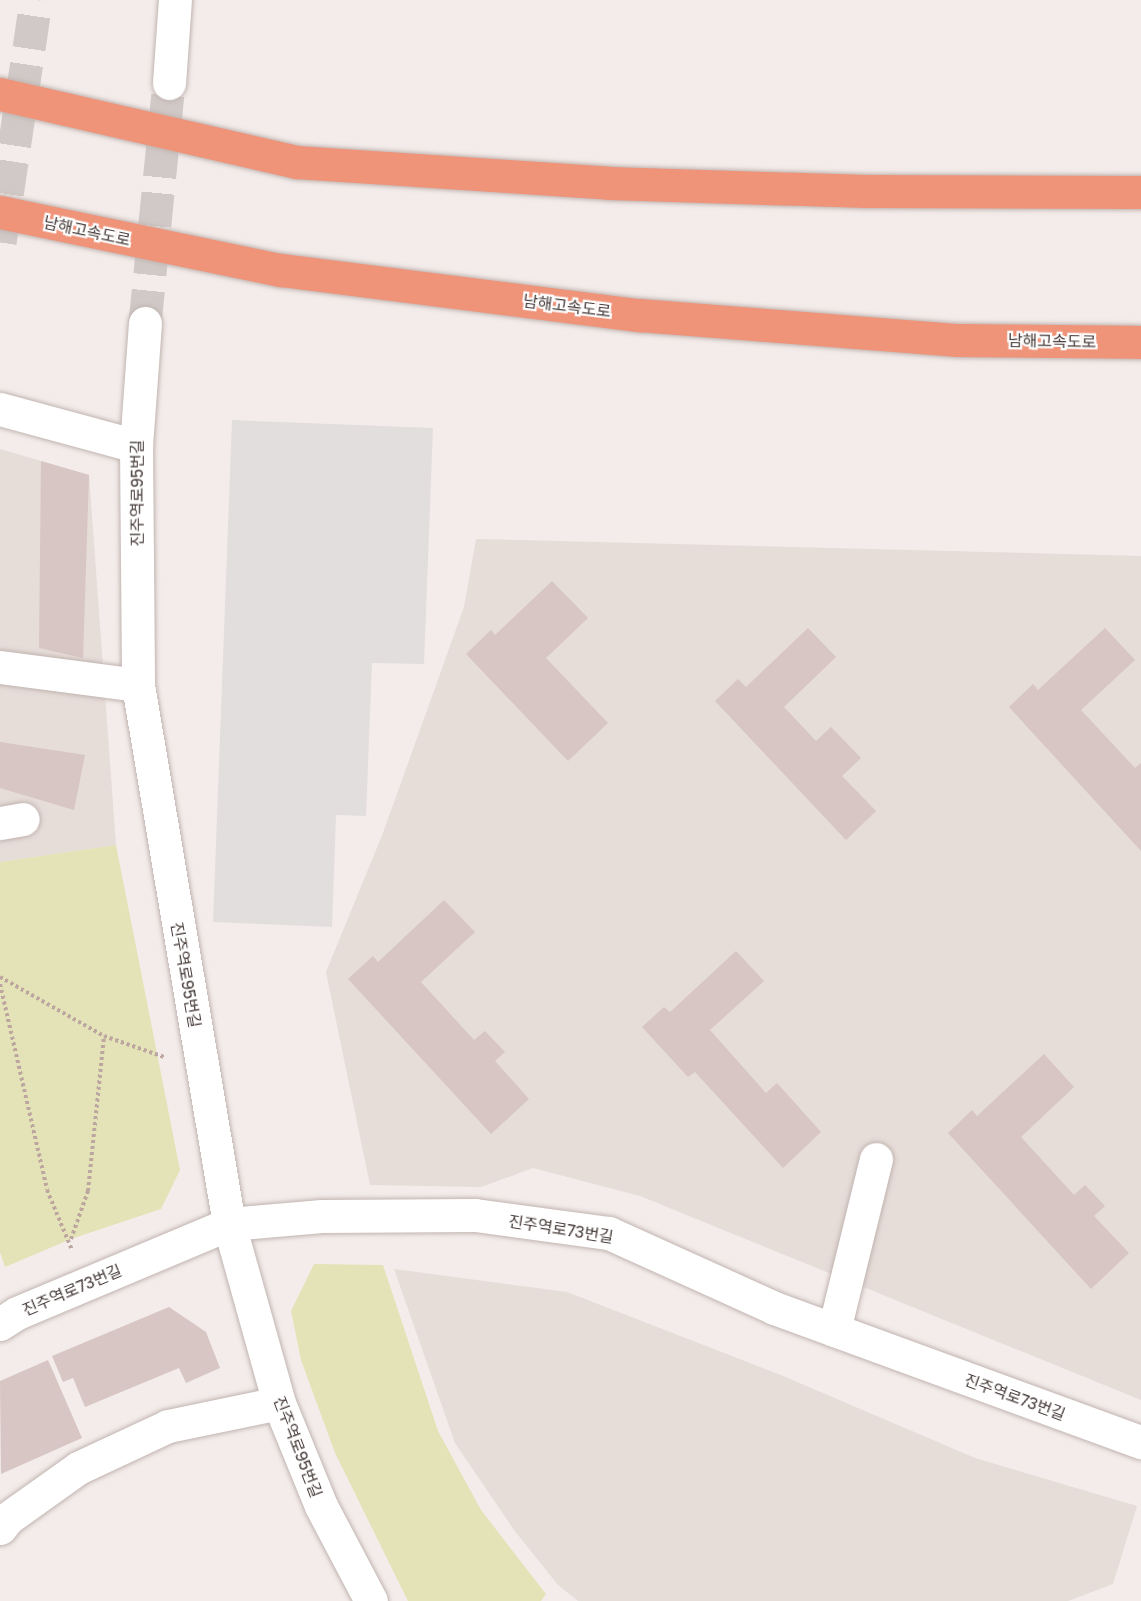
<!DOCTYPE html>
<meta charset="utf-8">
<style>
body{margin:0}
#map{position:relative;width:1141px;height:1601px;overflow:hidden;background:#f3ecea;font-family:"Golos Text","Noto Sans KR",sans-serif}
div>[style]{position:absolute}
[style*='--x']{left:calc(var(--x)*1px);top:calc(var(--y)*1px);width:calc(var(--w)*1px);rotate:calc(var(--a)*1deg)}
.residential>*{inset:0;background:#e6dcd8}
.green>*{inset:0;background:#e3e3b7}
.parking>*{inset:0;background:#e2dede}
.building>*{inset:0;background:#d7c6c3}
.minor-tunnel>*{height:33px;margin-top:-16.5px;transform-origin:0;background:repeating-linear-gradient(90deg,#d0c9c7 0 33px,transparent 0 49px)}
.path>*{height:4px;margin-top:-2px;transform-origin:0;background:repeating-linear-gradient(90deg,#bea6a0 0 3px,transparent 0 6px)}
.roads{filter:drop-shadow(0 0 2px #c1b4b0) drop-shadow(0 0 2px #c1b4b0)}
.minor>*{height:33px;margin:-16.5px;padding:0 16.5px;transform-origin:16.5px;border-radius:16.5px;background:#fff}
.highway>*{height:33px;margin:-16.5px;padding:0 16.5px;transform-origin:16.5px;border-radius:16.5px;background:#ef9379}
span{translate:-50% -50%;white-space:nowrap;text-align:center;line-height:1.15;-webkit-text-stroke:4.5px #fff;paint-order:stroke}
.street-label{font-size:16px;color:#463b39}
</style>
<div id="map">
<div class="residential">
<i style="clip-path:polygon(0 449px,89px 475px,116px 845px,0 862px)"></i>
<i style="clip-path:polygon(476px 539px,1141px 556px,1141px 1400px,640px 1196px,533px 1168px,481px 1187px,370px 1185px,326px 972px,383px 833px,464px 607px)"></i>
<i style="clip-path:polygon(394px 1269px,567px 1292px,783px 1376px,975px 1458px,1137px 1506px,1113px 1584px,1068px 1601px,578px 1601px,558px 1585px,514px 1530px,455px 1443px)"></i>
</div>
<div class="green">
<i style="clip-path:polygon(116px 845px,180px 1170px,161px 1209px,71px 1239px,5px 1267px,0 1252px,0 862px)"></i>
<i style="clip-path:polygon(314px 1264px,383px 1265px,438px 1431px,481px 1510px,546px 1594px,541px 1601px,408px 1601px,335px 1453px,301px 1360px,291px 1311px)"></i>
</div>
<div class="parking">
<i style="clip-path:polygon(232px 420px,433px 428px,424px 664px,372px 663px,366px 816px,336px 815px,332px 927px,213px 922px)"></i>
</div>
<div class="building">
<i style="clip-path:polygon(41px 461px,89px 475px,83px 658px,39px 648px)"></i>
<i style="clip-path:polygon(552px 581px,588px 618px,546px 658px,608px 723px,568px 761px,466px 654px,491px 630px,495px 635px)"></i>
<i style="clip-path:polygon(808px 628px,836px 657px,784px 707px,816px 741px,831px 727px,861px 758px,842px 776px,876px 811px,846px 840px,715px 701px,738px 679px,746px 687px)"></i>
<i style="clip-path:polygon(1105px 628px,1135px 660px,1081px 710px,1135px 768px,1141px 763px,1141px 851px,1009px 707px,1033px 684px,1038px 690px)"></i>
<i style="clip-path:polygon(0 742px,85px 755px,74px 810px,0 788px)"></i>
<i style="clip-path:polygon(444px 900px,475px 932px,421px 982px,474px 1040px,485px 1031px,505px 1052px,495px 1061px,529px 1099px,491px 1134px,348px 979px,373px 956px,378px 962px)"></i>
<i style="clip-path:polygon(736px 951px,764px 981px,710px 1030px,766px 1093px,777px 1083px,821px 1132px,783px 1168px,695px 1072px,688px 1077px,642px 1027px,664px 1007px,670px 1012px)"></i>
<i style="clip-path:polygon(1044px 1054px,1074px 1087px,1021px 1137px,1074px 1195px,1085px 1185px,1105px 1206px,1094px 1216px,1129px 1253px,1091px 1289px,948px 1133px,972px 1110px,977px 1116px)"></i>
<i style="clip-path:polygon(169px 1307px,206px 1332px,220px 1368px,186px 1383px,179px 1368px,85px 1407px,73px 1378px,63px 1382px,52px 1356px)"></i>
<i style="clip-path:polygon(48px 1360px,82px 1438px,1px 1474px,0 1381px)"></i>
</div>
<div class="minor-tunnel">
<i style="--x:0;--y:242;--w:245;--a:-81.5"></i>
<i style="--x:145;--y:323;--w:241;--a:-84.3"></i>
</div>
<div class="path">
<i style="--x:0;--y:977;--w:120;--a:29.6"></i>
<i style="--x:104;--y:1036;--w:64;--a:19.3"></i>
<i style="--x:0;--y:984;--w:211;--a:77.1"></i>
<i style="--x:47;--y:1190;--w:65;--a:67.4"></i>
<i style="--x:71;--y:1239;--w:51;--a:-70.5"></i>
<i style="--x:88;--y:1191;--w:156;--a:-84.1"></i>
</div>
<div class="roads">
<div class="minor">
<i style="--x:169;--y:83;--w:83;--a:-85.9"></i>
<i style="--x:145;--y:323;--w:123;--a:94.2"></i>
<i style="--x:136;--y:446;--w:239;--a:89.5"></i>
<i style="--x:138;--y:685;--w:547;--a:80.42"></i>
<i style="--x:229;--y:1224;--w:186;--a:74.4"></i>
<i style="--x:279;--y:1403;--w:111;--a:67.8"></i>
<i style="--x:321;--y:1506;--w:107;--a:62.2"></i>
<i style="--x:0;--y:409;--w:141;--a:15.2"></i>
<i style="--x:0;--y:667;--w:139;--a:7.4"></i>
<i style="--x:0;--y:823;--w:23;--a:-10"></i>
<i style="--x:0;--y:1324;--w:20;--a:-33"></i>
<i style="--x:17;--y:1313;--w:230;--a:-22.8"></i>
<i style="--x:229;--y:1224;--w:93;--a:-4.9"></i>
<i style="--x:322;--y:1216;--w:153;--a:-0.4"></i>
<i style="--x:475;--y:1215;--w:135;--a:7.7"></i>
<i style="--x:609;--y:1233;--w:181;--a:24.4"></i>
<i style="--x:774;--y:1308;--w:391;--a:20.1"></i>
<i style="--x:834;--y:1330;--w:176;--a:-76.2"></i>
<i style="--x:0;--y:1528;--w:13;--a:-51"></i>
<i style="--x:8;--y:1518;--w:86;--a:-35.5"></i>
<i style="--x:78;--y:1468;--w:99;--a:-25"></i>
<i style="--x:168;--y:1426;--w:113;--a:-11.7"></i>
</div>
<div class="highway">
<i style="--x:0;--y:94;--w:304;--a:12.9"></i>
<i style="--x:296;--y:162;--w:314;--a:3.8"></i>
<i style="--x:609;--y:183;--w:257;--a:1.8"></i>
<i style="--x:866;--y:191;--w:275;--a:0.2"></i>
<i style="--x:0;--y:212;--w:287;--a:11.7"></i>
<i style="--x:281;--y:270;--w:361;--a:7.2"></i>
<i style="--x:639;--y:315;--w:320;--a:4.5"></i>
<i style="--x:958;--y:340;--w:183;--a:0.6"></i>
</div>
</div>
<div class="street-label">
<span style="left:87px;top:231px;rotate:12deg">남해고속도로</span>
<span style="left:567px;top:306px;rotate:7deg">남해고속도로</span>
<span style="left:1052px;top:341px;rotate:1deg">남해고속도로</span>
<span style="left:137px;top:493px;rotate:-90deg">진주역로95번길</span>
<span style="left:186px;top:975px;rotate:80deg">진주역로95번길</span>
<span style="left:561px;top:1229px;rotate:9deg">진주역로73번길</span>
<span style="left:72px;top:1290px;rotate:-23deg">진주역로73번길</span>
<span style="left:1015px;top:1397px;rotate:20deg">진주역로73번길</span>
<span style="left:298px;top:1447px;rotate:69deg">진주역로95번길</span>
</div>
</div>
